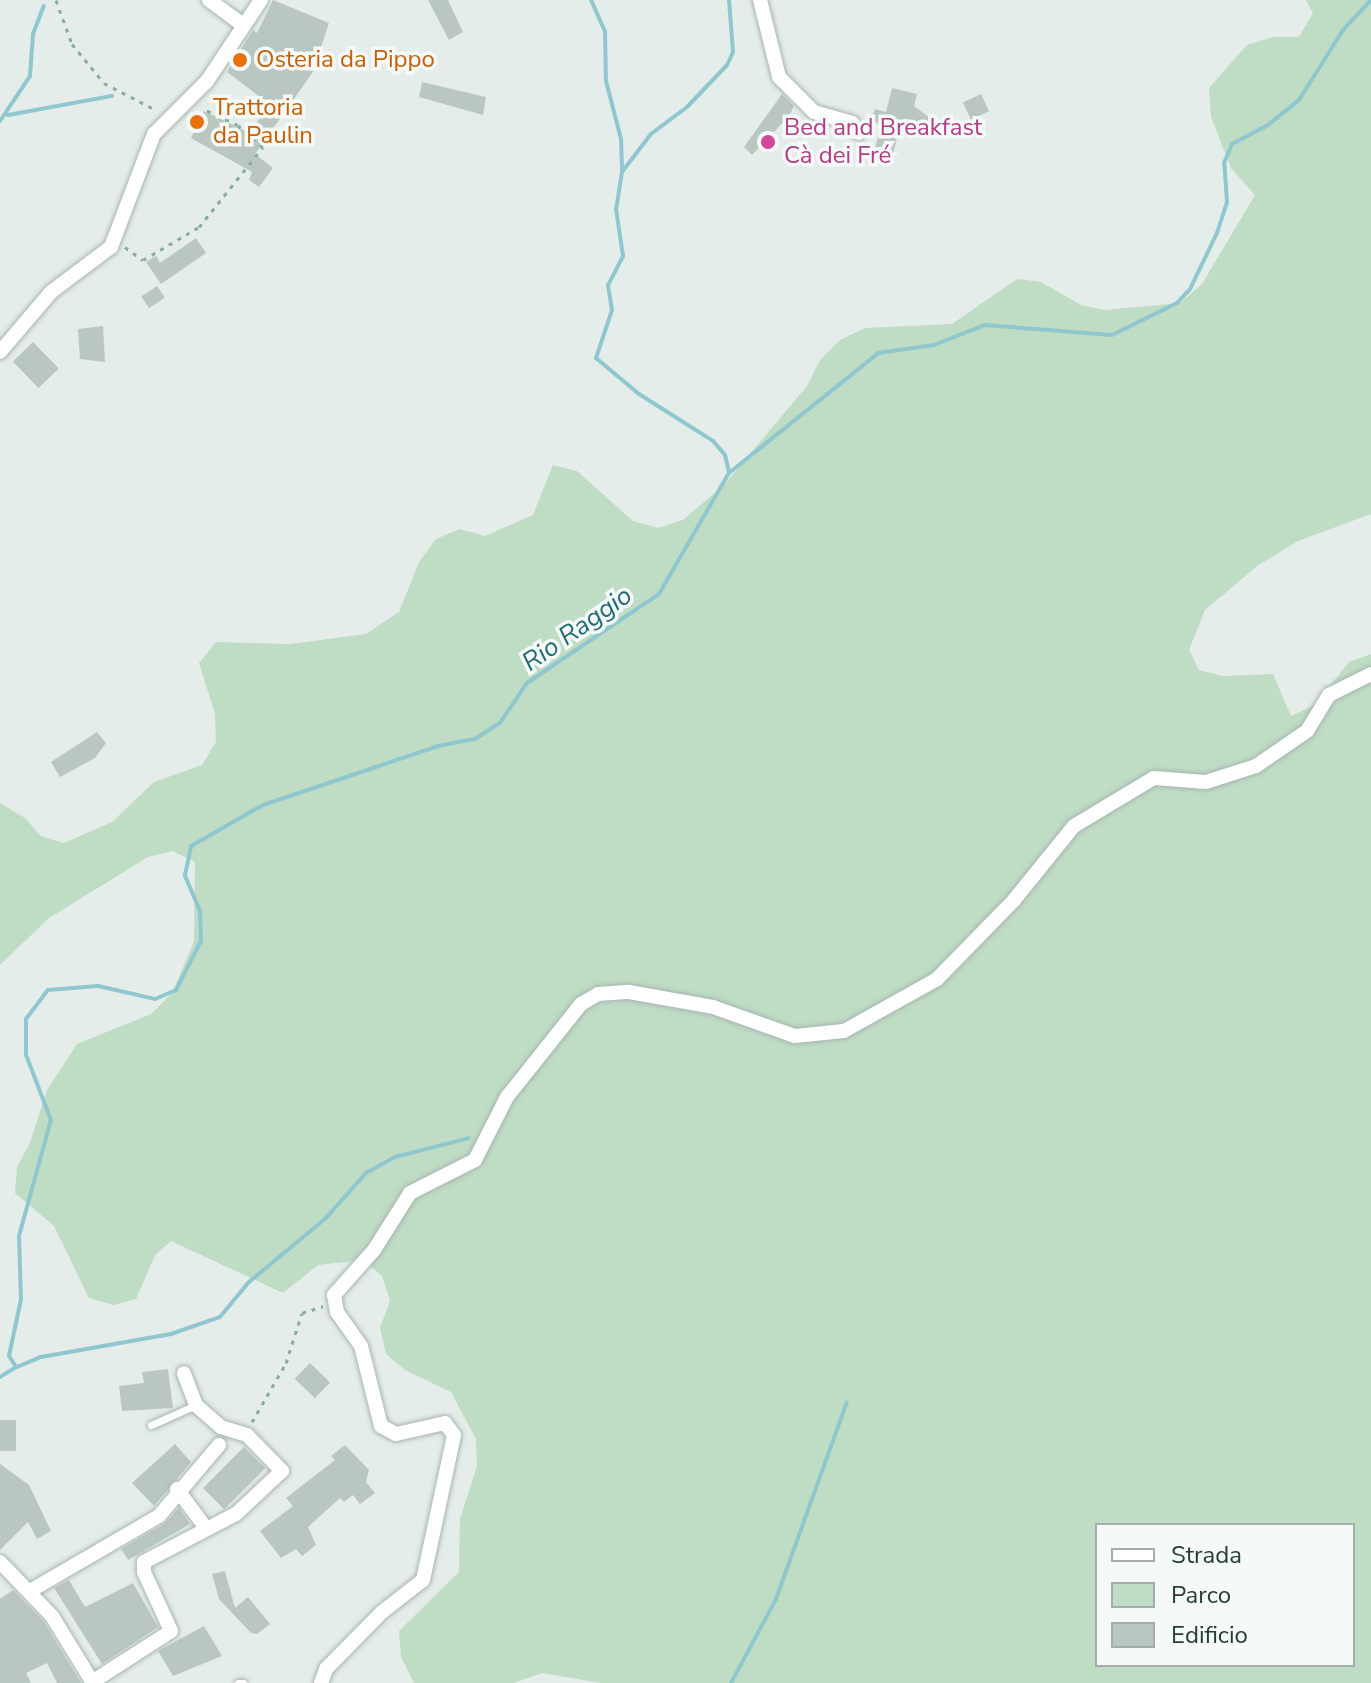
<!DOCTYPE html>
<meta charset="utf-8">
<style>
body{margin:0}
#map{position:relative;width:1371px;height:1683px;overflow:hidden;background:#e4ede9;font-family:"Nunito Sans",sans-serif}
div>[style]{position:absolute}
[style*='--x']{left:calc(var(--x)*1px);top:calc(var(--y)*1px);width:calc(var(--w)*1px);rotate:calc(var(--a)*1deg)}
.green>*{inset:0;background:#bfdcc5}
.stream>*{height:4px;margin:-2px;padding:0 2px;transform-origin:2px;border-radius:2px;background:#90c7ce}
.building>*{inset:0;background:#bac7c1;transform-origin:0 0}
.path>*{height:3px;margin-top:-1.5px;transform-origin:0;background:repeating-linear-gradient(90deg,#87aea0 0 4px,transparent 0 10px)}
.roads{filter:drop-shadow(0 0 2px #a7b5b0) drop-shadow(0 0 2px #a7b5b0)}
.lane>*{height:7px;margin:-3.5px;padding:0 3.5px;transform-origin:3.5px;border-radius:3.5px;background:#fff}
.street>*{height:14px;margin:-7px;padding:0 7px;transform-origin:7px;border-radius:7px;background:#fff}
.dots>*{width:22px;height:22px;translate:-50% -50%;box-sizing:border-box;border:4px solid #f5f9f7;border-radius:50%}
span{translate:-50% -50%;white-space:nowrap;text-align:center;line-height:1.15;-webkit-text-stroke:7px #f5f9f7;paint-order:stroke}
.food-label{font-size:24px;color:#c56008}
.left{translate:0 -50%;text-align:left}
.hotel-label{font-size:24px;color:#b23c85}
.water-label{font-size:26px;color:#226b75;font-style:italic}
.legend{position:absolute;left:1095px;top:1523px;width:260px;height:144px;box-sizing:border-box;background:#f5f9f7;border:2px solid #a2aeaa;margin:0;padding:10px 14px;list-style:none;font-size:24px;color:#253d36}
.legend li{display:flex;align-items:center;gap:16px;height:40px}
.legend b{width:40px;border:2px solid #a2aeaa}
</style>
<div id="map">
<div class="green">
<i style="clip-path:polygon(evenodd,1306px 0,1371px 0,1371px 514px,1298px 541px,1257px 566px,1205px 610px,1189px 650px,1199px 670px,1223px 676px,1273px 674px,1291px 716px,1315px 705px,1349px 662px,1371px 654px,1371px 1683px,601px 1683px,542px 1673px,513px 1683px,414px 1683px,401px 1657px,399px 1631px,459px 1572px,460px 1519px,477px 1466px,476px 1439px,451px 1392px,405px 1370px,386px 1354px,380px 1328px,390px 1301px,382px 1276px,363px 1260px,318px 1265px,283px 1293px,171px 1241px,155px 1255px,136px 1299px,114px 1305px,89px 1298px,54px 1226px,15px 1193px,17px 1167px,30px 1143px,47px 1090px,77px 1044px,151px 1014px,172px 993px,194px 942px,195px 862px,173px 851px,148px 857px,49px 918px,0 965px,0 803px,25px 818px,41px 836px,64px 843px,112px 822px,154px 782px,202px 765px,216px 742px,215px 714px,199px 663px,216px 642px,290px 644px,366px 634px,399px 612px,419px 562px,436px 539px,460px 529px,485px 536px,533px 515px,553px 465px,577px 471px,633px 521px,658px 528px,683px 520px,723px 486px,807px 386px,820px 360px,840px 340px,865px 328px,952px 324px,1017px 279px,1041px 282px,1081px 305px,1105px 310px,1180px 303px,1202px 284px,1255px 195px,1231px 168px,1211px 117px,1209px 88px,1247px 45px,1273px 37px,1299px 37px,1313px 13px,1306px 0,1097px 1525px,1353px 1525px,1353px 1665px,1097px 1665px,1097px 1525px)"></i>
</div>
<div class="stream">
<i style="--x:591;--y:0;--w:34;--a:66"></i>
<i style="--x:605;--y:31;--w:50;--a:88.9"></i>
<i style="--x:606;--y:81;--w:60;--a:75.5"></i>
<i style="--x:621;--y:139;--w:33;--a:88"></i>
<i style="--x:622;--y:172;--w:37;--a:99"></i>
<i style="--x:616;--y:209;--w:48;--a:81.5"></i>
<i style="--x:623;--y:256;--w:33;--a:117"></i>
<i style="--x:608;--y:285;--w:25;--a:81"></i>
<i style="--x:612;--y:310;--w:51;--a:108.4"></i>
<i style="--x:596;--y:358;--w:56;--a:39.9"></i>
<i style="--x:639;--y:394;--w:88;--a:32.4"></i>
<i style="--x:713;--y:441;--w:18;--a:49"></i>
<i style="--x:725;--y:455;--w:18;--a:77"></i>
<i style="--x:8;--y:115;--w:106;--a:-10.4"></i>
<i style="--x:0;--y:121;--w:54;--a:-56.3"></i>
<i style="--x:30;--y:76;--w:42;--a:-85.9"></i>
<i style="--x:33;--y:34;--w:30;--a:-69"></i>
<i style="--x:622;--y:172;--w:48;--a:-52.7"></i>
<i style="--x:651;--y:134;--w:45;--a:-36.9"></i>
<i style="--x:687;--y:107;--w:58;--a:-46.4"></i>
<i style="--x:727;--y:65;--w:14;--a:-65"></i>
<i style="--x:733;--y:52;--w:52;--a:-94.4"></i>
<i style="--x:17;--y:1367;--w:26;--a:-23"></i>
<i style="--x:41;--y:1357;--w:132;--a:-10"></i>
<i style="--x:171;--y:1334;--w:52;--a:-19.1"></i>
<i style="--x:220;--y:1317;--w:45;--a:-50.4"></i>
<i style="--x:249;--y:1282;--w:99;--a:-39.7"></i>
<i style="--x:325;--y:1219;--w:62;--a:-48.3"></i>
<i style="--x:366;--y:1173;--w:33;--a:-29"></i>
<i style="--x:395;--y:1157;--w:76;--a:-14.4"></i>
<i style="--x:0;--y:1377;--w:19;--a:-32"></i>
<i style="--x:16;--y:1367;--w:13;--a:-122"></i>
<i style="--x:9;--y:1356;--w:58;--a:-78.1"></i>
<i style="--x:21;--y:1299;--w:63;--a:-91.8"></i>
<i style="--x:19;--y:1236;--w:120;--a:-74.6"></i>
<i style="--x:51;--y:1120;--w:70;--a:-111"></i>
<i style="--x:26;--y:1055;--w:36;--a:-90"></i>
<i style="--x:26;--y:1019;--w:36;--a:-53"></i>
<i style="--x:48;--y:990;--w:50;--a:-4.6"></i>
<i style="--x:98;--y:986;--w:58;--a:12.8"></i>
<i style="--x:155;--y:999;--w:23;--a:-23"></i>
<i style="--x:176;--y:990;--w:55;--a:-63"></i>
<i style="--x:201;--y:941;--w:30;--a:-92"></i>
<i style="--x:200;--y:911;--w:39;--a:-113"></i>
<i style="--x:185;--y:875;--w:30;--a:-78"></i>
<i style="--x:191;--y:846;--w:83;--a:-29.7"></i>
<i style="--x:263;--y:805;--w:185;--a:-18.6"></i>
<i style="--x:438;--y:746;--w:38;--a:-11"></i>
<i style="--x:475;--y:739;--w:30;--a:-33"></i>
<i style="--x:500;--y:723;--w:48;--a:-56"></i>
<i style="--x:527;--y:683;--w:159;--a:-34"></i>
<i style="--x:659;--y:594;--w:140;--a:-60"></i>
<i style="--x:729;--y:473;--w:191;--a:-38.8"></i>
<i style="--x:878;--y:353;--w:57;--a:-8.1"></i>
<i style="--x:934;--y:345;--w:55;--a:-21.4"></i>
<i style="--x:985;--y:325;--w:127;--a:4.5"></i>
<i style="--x:1112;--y:335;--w:72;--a:-26.2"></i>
<i style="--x:1177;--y:303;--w:19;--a:-47"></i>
<i style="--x:1190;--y:289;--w:62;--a:-64.3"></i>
<i style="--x:1217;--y:233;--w:33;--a:-72"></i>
<i style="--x:1227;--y:202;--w:39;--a:-94"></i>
<i style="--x:1224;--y:163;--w:21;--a:-67"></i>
<i style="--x:1232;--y:144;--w:41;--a:-27.8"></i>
<i style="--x:1268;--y:125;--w:40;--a:-39"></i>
<i style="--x:1299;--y:100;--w:83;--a:-57.8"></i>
<i style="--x:1343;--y:30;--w:41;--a:-47"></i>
<i style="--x:731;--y:1683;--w:95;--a:-61.8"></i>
<i style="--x:776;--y:1599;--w:209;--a:-70.2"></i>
</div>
<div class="building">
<i style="clip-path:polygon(273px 0,329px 23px,313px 72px,255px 154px,273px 168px,259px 187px,249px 180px,252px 172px,191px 138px,204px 111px,250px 133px,269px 104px,227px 72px,253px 30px,257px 33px)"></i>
<i style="clip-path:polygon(428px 0,448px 0,463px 32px,449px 40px)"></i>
<i style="clip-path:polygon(422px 82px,486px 97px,483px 115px,419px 97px)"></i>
<i style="clip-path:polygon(892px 88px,917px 94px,914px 106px,934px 121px,923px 137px,901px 122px,892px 158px,874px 154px,881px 124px,871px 121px,875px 109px,886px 112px)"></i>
<i style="clip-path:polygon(782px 94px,794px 106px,789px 116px,752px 155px,744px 147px)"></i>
<i style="left:981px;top:94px;width:19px;height:20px;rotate:65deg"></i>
<i style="clip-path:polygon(196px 238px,206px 253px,161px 284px,146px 262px,156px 256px,160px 263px)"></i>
<i style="left:157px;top:286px;width:14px;height:19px;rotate:56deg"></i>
<i style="clip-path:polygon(103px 326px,105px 362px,80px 359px,78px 329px)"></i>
<i style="left:33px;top:342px;width:37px;height:28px;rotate:46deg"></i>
<i style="clip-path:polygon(97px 732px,106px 743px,95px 758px,60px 777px,51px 762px)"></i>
<i style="left:310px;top:1363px;width:28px;height:22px;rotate:44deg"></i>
<i style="clip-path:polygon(168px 1369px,173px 1408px,122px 1411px,119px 1386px,144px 1383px,142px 1372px)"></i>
<i style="left:0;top:1420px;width:16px;height:31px"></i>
<i style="clip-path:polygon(175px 1444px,191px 1462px,154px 1506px,132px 1483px)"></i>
<i style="clip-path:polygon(345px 1445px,369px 1470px,366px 1482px,375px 1493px,360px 1504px,353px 1495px,344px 1502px,340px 1498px,308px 1527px,316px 1545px,302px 1556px,296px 1549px,281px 1558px,260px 1531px,293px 1506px,286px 1498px,335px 1460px,331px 1456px)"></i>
<i style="left:244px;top:1447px;width:30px;height:58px;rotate:45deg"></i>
<i style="clip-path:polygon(0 1464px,29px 1485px,51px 1531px,37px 1539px,28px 1522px,0 1550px)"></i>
<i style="clip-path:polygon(179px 1508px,190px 1524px,128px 1560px,121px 1549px,164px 1524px)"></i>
<i style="clip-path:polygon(225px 1571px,235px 1608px,248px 1597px,270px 1624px,257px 1634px,251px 1633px,219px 1599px,212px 1574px)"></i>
<i style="clip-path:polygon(69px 1580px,85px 1607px,133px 1583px,158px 1627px,102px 1664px,54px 1588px)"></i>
<i style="clip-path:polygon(13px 1590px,44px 1622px,81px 1683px,57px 1683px,47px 1663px,26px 1673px,31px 1683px,0 1683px,0 1599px)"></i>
<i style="clip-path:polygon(204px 1626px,222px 1656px,173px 1676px,158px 1651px)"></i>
</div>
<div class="path">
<i style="--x:56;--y:0;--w:47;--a:70"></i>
<i style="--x:72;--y:44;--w:50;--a:50.6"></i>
<i style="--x:104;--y:83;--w:59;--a:27.4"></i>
<i style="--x:125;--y:247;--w:22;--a:36"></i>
<i style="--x:143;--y:260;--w:65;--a:-30.5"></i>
<i style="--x:199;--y:227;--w:102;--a:-51.3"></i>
<i style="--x:263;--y:147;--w:33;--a:-139"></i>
<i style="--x:238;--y:125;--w:40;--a:-155"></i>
<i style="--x:252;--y:1422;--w:68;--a:-60"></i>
<i style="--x:286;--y:1363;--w:52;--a:-72.3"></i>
<i style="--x:302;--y:1313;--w:22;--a:-18"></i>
</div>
<div class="roads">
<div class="lane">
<i style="--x:151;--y:1425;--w:49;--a:-24"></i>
<i style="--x:238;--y:1683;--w:5;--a:0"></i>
</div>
<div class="street">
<i style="--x:209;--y:0;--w:42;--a:36.3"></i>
<i style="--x:760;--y:0;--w:79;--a:76.1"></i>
<i style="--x:779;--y:77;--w:49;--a:45"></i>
<i style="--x:814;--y:112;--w:40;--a:16"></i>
<i style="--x:852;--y:123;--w:12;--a:55"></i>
<i style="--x:0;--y:352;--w:79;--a:-49.6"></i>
<i style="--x:51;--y:292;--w:75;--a:-36.9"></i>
<i style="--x:111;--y:247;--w:121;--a:-69.2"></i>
<i style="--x:154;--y:134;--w:75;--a:-45"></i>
<i style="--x:207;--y:81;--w:97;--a:-56.3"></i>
<i style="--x:177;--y:1489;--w:49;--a:53.4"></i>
<i style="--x:0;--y:1562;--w:75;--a:46.1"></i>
<i style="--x:52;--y:1616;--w:79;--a:58.5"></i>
<i style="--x:30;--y:1591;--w:149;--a:-30.2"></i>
<i style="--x:159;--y:1516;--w:93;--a:-49.8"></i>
<i style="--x:92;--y:1682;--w:94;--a:-32.8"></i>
<i style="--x:171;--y:1631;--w:65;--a:-114.6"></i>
<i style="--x:144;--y:1572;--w:10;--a:-90"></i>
<i style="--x:144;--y:1562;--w:104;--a:-27.6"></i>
<i style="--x:236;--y:1514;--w:63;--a:-43.1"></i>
<i style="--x:282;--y:1471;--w:50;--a:-134.2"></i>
<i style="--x:247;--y:1435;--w:27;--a:-163"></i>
<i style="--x:221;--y:1427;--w:33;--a:-139"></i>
<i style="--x:196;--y:1405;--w:34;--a:-111"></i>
<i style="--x:321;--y:1683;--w:15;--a:-70"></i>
<i style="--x:326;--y:1669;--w:80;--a:-45.5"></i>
<i style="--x:382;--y:1612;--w:52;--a:-38"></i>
<i style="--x:423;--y:1580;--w:148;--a:-77.9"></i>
<i style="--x:454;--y:1435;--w:15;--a:-127"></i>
<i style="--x:445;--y:1423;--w:50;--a:167.3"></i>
<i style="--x:396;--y:1434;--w:17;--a:-152"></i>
<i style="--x:381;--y:1426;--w:82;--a:-104"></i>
<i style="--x:361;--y:1346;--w:42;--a:-125.2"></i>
<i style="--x:337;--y:1312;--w:17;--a:-100"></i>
<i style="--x:334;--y:1295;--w:60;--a:-48.4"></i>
<i style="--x:374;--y:1250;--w:67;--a:-57.7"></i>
<i style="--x:410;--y:1193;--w:73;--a:-26.9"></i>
<i style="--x:475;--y:1160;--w:71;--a:-63.1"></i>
<i style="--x:507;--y:1097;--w:119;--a:-51.5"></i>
<i style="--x:581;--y:1004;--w:20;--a:-30"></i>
<i style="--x:598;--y:994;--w:31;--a:-4"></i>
<i style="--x:629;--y:992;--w:85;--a:10.1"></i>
<i style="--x:713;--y:1007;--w:87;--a:19.5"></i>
<i style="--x:795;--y:1036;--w:49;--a:-5.8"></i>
<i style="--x:844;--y:1031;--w:107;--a:-29.2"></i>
<i style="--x:937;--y:979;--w:110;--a:-45.7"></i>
<i style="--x:1014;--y:900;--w:95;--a:-51"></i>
<i style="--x:1074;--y:826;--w:93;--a:-31"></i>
<i style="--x:1154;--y:778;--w:52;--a:4.4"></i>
<i style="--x:1206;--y:782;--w:52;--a:-17.7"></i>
<i style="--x:1256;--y:766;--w:62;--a:-34.5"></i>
<i style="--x:1307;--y:731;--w:42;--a:-58.6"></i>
<i style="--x:1329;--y:695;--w:47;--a:-26.6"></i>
</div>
</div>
<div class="dots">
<i style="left:240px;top:60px;background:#e8710a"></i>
<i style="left:197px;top:122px;background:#e8710a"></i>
<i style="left:768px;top:142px;background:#d1479c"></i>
</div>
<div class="food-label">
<span class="left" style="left:256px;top:60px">Osteria da Pippo</span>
<span class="left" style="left:213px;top:122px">Trattoria<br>da Paulin</span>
</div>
<div class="hotel-label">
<span class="left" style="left:784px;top:142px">Bed and Breakfast<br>Cà dei Fré</span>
</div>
<div class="water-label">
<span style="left:577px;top:629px;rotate:-35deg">Rio Raggio</span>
</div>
<ul class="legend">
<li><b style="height:10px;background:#fff"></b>Strada</li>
<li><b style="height:22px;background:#bfdcc5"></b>Parco</li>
<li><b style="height:22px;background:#bac7c1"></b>Edificio</li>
</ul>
</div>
